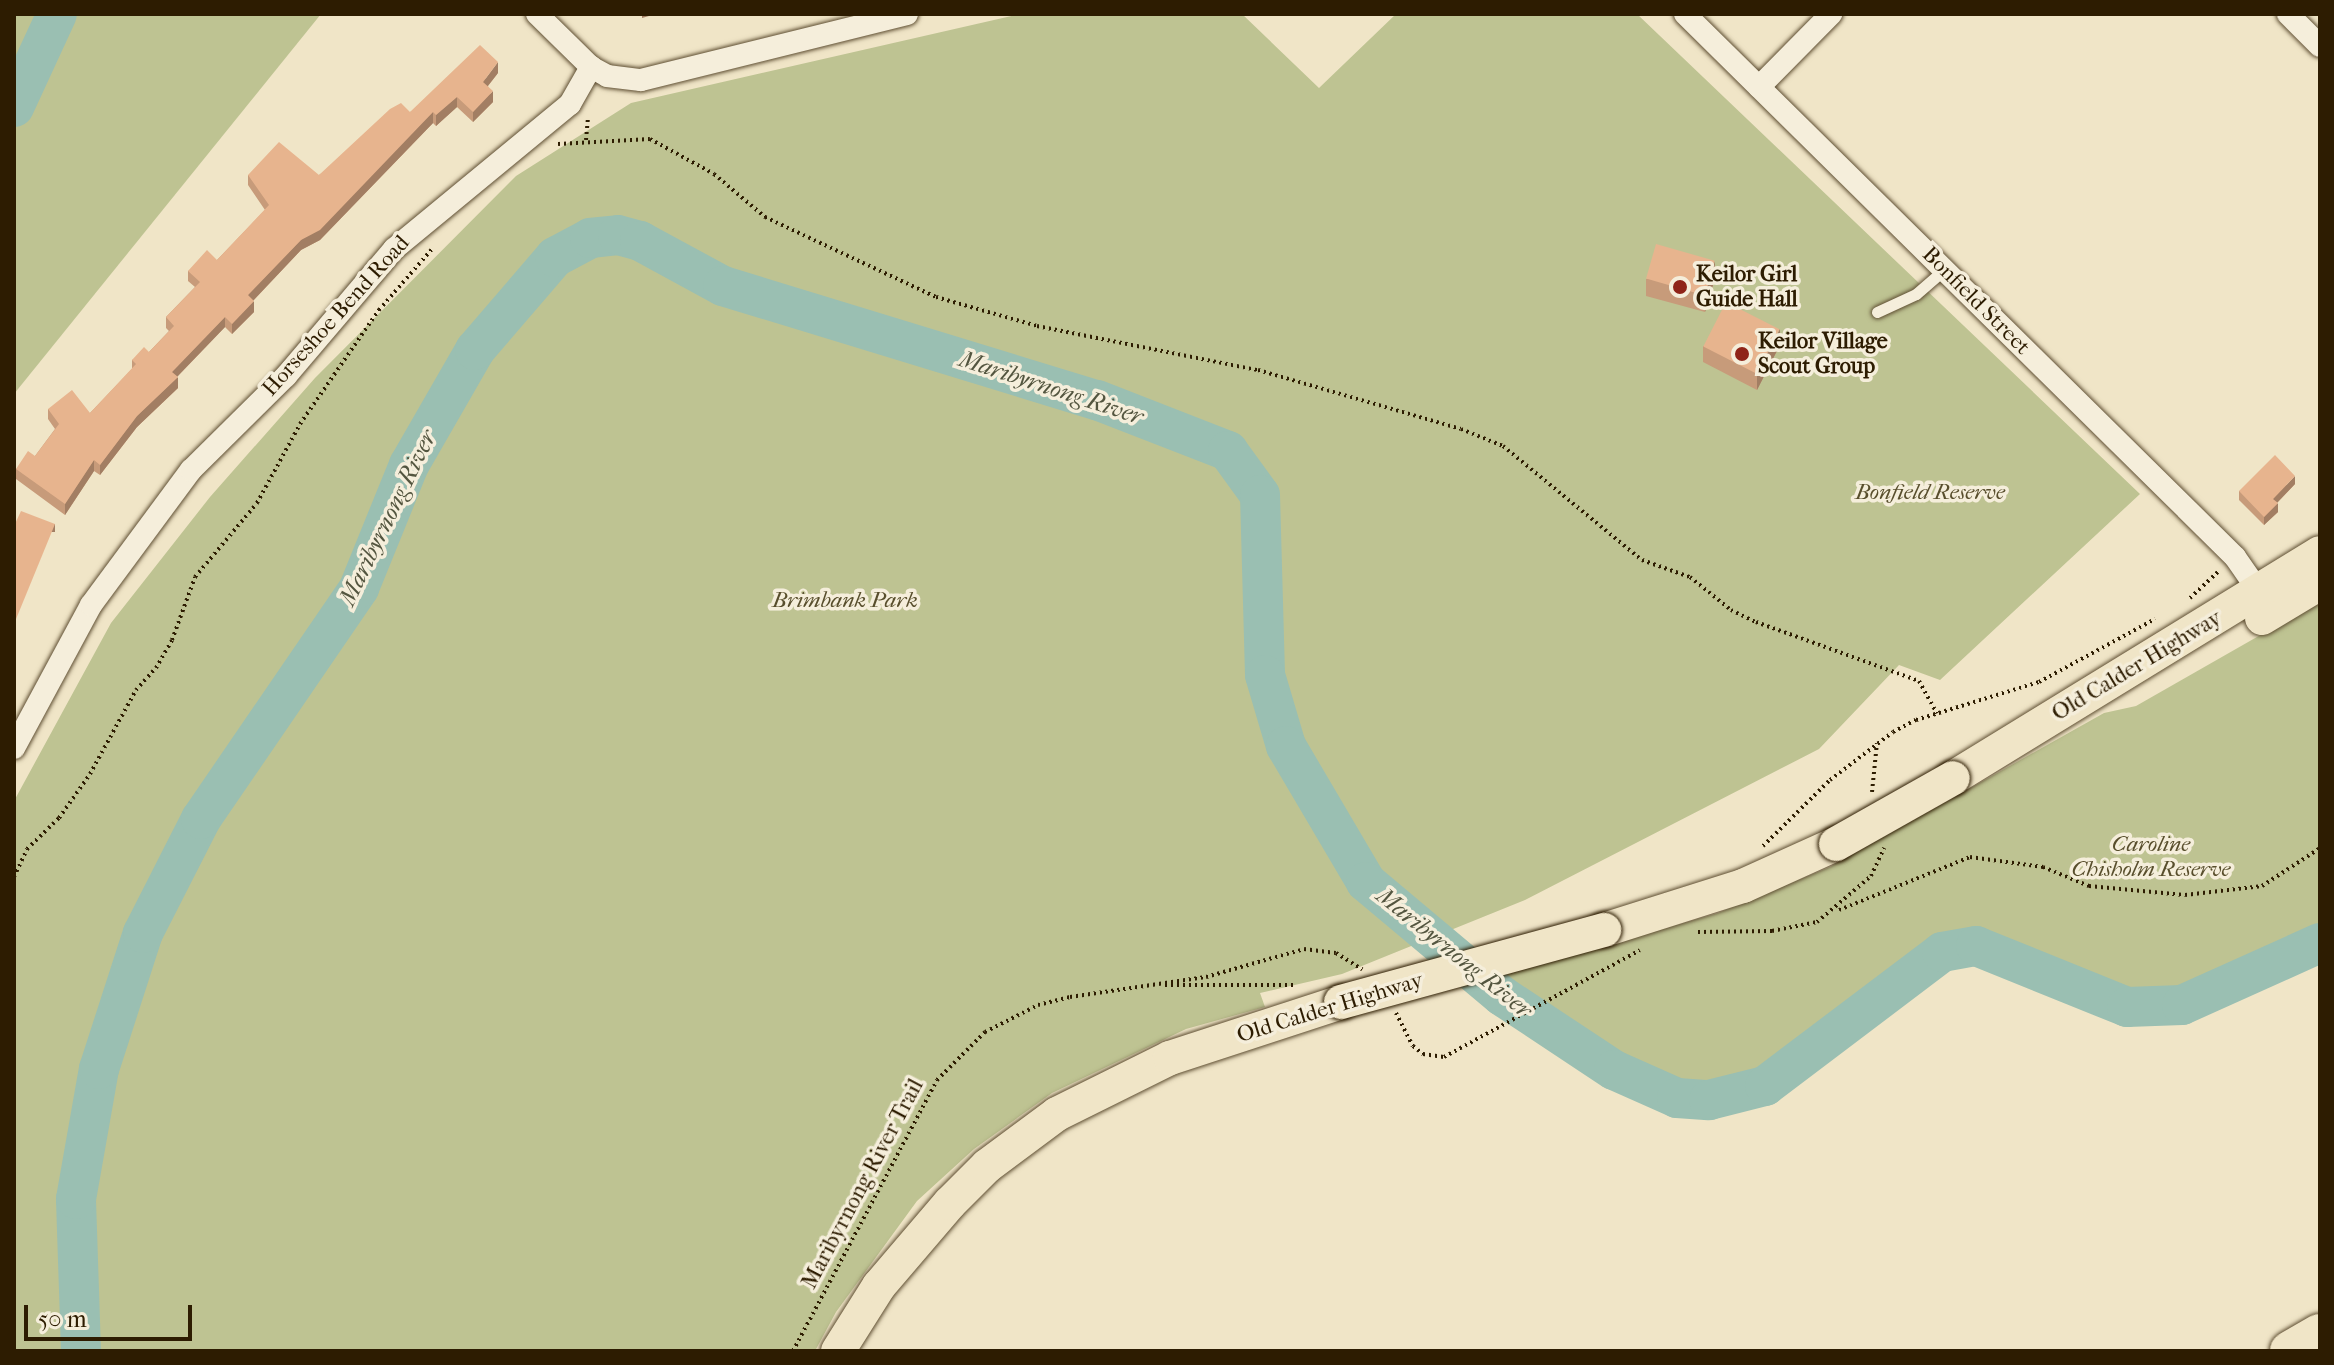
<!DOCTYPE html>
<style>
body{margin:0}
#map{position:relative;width:2334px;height:1365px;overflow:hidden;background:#f0e5c7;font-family:"IM FELL French Canon",serif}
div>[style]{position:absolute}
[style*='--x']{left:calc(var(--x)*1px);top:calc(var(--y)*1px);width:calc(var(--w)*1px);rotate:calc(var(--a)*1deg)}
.green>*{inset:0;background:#bec392}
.river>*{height:40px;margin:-20px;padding:0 20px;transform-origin:20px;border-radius:20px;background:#9abfb2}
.path>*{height:4px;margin-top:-2px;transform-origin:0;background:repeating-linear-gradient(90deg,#2d1c01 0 2px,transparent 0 6px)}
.roads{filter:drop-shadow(0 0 2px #5e4e32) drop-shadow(0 0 2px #5e4e32)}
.lane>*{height:11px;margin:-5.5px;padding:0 5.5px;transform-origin:5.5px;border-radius:5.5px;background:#f5eedb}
.street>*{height:22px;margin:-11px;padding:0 11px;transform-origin:11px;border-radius:11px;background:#f5eedb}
.primary>*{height:34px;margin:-17px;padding:0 17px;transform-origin:17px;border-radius:17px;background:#f0e5c7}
.highway>*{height:40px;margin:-20px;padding:0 20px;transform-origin:20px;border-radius:20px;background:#f0e5c7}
.bridges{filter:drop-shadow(0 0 2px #2d1c01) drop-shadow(0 0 2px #2d1c01)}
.primary-bridge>*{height:34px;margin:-17px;padding:0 17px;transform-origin:17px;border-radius:17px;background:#f0e5c7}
.wall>*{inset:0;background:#c79b7a}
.shaded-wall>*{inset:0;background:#a27e63;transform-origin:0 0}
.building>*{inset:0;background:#e7b48e;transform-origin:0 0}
.dots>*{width:22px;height:22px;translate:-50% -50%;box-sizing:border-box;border:4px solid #f5eedb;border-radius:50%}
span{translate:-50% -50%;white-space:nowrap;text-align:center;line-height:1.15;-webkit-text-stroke:7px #f5eedb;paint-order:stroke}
.poi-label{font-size:22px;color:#2d1c01;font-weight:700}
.left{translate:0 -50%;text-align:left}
.street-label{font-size:22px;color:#2d1c01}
.park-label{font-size:22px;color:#584e2c;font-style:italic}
.water-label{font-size:24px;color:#53553f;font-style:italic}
.frame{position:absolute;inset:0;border:16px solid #2d1c01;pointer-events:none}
.scale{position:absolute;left:24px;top:1305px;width:168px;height:36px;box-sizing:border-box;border:4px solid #2d1c01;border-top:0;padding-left:10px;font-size:24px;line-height:28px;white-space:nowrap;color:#2d1c01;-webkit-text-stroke:6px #f5eedb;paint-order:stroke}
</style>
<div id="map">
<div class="green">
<i style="clip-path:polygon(14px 14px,321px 14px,14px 394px)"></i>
<i style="clip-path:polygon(1020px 14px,1242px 14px,1319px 88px,1396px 14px,1637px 14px,2140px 494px,1940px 680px,1899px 665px,1819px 749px,1525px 900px,1342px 974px,1260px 993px,1265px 1007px,1186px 1029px,1052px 1093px,974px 1149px,917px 1201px,836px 1312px,815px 1351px,14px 1351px,14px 801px,111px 623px,210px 497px,315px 378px,516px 176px,631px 103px)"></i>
<i style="clip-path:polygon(2320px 601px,2320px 943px,2182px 1005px,2127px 1007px,1976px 946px,1942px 952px,1765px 1086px,1709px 1100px,1677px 1098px,1614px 1070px,1484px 981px,1718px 913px,1830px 867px,2104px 713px,2136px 706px)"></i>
</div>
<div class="river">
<i style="--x:14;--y:107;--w:102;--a:-65.2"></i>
<i style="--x:81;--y:1351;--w:152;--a:-91.9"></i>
<i style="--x:76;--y:1199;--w:132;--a:-80"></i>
<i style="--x:99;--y:1069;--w:143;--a:-72.1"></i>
<i style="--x:143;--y:933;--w:128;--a:-63"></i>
<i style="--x:201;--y:819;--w:280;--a:-55.6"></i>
<i style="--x:359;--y:588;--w:133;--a:-67.9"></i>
<i style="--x:409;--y:465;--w:133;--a:-60.1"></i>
<i style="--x:475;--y:350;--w:123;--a:-49.3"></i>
<i style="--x:555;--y:257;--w:40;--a:-28"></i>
<i style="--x:590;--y:238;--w:28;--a:-6"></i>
<i style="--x:618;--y:235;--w:23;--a:15"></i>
<i style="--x:640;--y:241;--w:94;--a:28.5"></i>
<i style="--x:723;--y:286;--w:391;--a:17"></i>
<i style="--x:1097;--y:400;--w:141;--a:21.3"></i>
<i style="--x:1228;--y:451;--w:54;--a:54"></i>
<i style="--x:1260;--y:495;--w:180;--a:88.4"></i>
<i style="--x:1265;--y:675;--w:74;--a:73.5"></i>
<i style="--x:1286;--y:746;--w:158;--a:59.5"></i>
<i style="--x:1366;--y:882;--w:177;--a:40"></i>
<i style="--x:1502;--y:996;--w:134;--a:33.5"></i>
<i style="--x:1614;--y:1070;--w:69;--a:24"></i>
<i style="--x:1677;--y:1098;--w:32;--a:4"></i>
<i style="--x:1709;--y:1100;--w:58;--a:-14"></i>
<i style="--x:1765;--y:1086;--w:222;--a:-37.1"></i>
<i style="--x:1942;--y:952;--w:35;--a:-10"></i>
<i style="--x:1976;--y:946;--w:163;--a:22"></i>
<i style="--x:2127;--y:1007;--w:55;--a:-2.1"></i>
<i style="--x:2182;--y:1005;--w:151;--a:-24.2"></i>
</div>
<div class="path">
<i style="--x:586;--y:140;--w:22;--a:-85"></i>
<i style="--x:558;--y:144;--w:92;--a:-3.1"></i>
<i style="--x:650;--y:139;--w:73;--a:28.7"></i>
<i style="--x:714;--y:174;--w:67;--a:40.1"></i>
<i style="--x:765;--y:217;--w:189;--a:25.1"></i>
<i style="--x:936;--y:297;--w:105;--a:16"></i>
<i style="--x:1037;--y:326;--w:225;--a:11.3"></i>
<i style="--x:1258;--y:370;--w:211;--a:16.2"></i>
<i style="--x:1461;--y:429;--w:45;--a:22"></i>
<i style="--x:1503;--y:446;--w:180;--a:39.4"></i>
<i style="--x:1642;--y:560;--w:51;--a:19.5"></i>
<i style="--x:1690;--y:577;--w:53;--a:38.8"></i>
<i style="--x:1731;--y:610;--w:28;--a:26"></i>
<i style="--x:1756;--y:622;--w:173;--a:19.9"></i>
<i style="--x:1919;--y:681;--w:37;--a:61"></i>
<i style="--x:2190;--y:598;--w:38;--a:-43"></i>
<i style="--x:1872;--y:792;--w:49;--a:-84.2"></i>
<i style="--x:1763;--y:846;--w:94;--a:-44.6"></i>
<i style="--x:1830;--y:780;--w:79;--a:-37.3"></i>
<i style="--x:1893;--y:732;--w:26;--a:-28"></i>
<i style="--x:1916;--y:720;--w:129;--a:-17.2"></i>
<i style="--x:2039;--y:682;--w:132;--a:-28.5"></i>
<i style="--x:14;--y:877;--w:31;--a:-65"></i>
<i style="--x:27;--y:849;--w:45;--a:-44.1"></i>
<i style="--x:59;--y:818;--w:54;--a:-54.8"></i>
<i style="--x:90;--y:774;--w:96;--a:-61.3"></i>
<i style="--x:136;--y:690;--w:30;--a:-48"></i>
<i style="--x:156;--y:668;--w:32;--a:-60"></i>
<i style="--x:172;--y:640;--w:67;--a:-69.9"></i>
<i style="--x:195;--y:577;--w:97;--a:-50"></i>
<i style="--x:257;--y:503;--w:90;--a:-61.4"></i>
<i style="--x:300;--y:424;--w:139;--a:-55.3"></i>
<i style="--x:379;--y:310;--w:81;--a:-49"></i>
<i style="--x:1839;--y:910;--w:141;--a:-22"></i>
<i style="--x:1970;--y:857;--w:74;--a:7.8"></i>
<i style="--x:2043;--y:867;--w:50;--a:22.4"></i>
<i style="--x:2089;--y:886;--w:96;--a:5.4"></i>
<i style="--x:2185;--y:895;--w:78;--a:-6.7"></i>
<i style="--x:2262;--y:886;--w:69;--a:-33.2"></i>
<i style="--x:1698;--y:932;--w:74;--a:-0.8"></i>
<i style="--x:1772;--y:931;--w:46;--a:-11.3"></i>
<i style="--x:1817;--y:922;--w:71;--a:-40.4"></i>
<i style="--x:1871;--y:876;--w:31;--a:-65"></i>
<i style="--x:1165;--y:985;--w:131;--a:0"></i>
<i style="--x:1396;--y:1013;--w:37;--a:63"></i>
<i style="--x:1413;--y:1046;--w:13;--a:39"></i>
<i style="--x:1423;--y:1054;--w:21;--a:8"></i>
<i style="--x:1444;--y:1057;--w:223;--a:-28.6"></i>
<i style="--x:793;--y:1351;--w:307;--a:-62"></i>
<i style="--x:937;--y:1080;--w:68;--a:-45"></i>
<i style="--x:985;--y:1032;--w:59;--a:-27"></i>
<i style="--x:1038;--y:1005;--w:33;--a:-14"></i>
<i style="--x:1070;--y:997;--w:137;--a:-8.4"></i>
<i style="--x:1206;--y:977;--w:102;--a:-15.9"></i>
<i style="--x:1304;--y:949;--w:32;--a:7"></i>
<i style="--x:1336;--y:953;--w:31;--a:32"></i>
</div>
<div class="roads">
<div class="lane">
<i style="--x:1877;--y:312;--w:43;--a:-24.8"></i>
<i style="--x:1916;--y:294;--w:37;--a:-41"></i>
</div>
<div class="street">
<i style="--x:537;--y:14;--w:76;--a:44.5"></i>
<i style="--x:591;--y:67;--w:18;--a:29"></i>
<i style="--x:607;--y:76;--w:34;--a:7"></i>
<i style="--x:641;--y:80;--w:274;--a:-13.9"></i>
<i style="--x:1685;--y:14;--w:773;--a:44.63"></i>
<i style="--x:2235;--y:557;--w:44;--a:55.2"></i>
<i style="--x:2288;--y:14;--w:45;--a:45"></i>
<i style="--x:1759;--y:87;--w:103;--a:-45.4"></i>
<i style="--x:14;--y:748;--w:162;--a:-61.7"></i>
<i style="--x:91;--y:605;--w:168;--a:-53.5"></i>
<i style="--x:191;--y:470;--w:134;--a:-44.7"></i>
<i style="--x:286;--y:376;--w:167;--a:-49.6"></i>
<i style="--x:394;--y:249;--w:228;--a:-39.5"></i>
<i style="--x:570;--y:104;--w:43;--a:-60.4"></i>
</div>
<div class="primary">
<i style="--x:2262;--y:618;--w:68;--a:-31.1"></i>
<i style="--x:1953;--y:778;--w:430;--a:-31.5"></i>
<i style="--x:1604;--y:930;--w:146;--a:-17.6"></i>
<i style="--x:1743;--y:886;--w:102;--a:-24.3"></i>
<i style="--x:838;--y:1351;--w:77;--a:-57.8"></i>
<i style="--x:879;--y:1286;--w:109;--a:-49.5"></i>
<i style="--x:950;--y:1203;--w:52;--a:-45"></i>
<i style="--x:987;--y:1166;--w:87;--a:-36.6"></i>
<i style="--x:1057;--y:1114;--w:126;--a:-26.4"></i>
<i style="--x:1170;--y:1058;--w:180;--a:-18.1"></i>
</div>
<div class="highway">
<i style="--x:2290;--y:1351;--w:34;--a:-30"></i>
</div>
</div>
<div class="bridges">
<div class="primary-bridge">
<i style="--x:1836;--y:844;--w:134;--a:-29.4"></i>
<i style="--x:1341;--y:1002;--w:273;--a:-15.3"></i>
</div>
</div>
<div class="wall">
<i style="clip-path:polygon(498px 73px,488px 86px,493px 102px,473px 122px,457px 107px,436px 126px,433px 123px,320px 240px,301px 250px,253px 301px,254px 312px,232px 334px,225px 327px,177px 377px,178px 388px,137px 427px,100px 475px,94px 471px,65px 515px,16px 479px,16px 469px,35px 456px,55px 429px,48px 419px,48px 409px,90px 413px,132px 369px,132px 360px,149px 352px,169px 331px,166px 328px,166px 317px,195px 287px,188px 281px,188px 271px,217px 260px,265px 210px,248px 185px,248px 175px,319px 175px,410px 112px)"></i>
<i style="clip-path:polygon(1715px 278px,1705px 312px,1646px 296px,1646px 279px)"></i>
<i style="clip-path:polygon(1780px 345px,1757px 390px,1703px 362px,1703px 346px)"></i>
<i style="clip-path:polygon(2295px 484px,2277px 503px,2278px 512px,2264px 525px,2239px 500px,2239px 491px)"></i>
</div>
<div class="shaded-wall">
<i style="clip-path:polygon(642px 14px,656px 14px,642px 18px)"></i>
<i style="clip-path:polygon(498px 62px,498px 73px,483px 92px,483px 82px)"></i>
<i style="clip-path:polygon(493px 91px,493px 102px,473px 122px,473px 112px)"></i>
<i style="clip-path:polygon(457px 97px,457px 107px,436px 126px,436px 115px)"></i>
<i style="clip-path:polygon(433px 112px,433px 123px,320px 240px,301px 250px,248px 306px,248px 295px,301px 240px)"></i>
<i style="clip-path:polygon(1715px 261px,1715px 278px,1705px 312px,1705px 296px)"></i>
<i style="clip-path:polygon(254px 301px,254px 312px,232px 334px,232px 324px)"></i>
<i style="clip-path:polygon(225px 317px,225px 327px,172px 382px,172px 372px)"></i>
<i style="clip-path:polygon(1780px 329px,1780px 345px,1757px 390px,1757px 373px)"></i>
<i style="clip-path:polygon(178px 377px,178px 388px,137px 427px,100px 475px,100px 465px,137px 416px)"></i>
<i style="clip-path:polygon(94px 460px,94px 471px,65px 515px,65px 504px)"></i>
<i style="clip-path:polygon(2295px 476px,2295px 484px,2273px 507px,2273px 499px)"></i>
<i style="clip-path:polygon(2278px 503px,2278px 512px,2264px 525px,2264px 517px)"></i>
<i style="left:55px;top:524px;width:8px;height:108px;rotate:90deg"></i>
</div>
<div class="building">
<i style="clip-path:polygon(480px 45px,498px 62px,483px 82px,493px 91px,473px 112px,457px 97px,436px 115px,433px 112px,320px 230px,301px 240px,248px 295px,254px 301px,232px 324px,225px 317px,172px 372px,178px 377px,137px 416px,100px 465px,94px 460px,65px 504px,16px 469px,28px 451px,35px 456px,59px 424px,48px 409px,72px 390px,90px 413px,136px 364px,132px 360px,144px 347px,149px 352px,174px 326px,166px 317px,200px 282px,188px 271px,207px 250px,217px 260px,269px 205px,248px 175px,279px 142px,319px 175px,390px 109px,401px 103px,410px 112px)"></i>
<i style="left:1656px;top:244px;width:61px;height:36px;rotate:16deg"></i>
<i style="left:1726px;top:302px;width:60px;height:50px;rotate:27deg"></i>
<i style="clip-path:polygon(2275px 455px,2295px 476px,2273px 499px,2278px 503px,2264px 517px,2239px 491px)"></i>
<i style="clip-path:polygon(21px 511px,55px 524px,14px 624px,14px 526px)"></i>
</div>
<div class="dots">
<i style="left:1680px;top:287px;background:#8f2418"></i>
<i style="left:1742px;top:354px;background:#8f2418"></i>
</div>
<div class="poi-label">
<span class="left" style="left:1696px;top:287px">Keilor Girl<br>Guide Hall</span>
<span class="left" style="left:1758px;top:354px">Keilor Village<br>Scout Group</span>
</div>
<div class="street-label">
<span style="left:1976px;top:301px;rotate:45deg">Bonfield Street</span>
<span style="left:336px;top:316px;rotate:-48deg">Horseshoe Bend Road</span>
<span style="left:2137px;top:666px;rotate:-31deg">Old Calder Highway</span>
<span style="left:1330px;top:1008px;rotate:-17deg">Old Calder Highway</span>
<span style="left:863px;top:1184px;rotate:-62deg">Maribyrnong River Trail</span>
</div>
<div class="park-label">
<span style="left:1930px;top:493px">Bonfield Reserve</span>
<span style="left:845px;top:601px">Brimbank Park</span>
<span style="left:2151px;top:857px">Caroline<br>Chisholm Reserve</span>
</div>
<div class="water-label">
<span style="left:1051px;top:388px;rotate:18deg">Maribyrnong River</span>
<span style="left:388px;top:518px;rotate:-64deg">Maribyrnong River</span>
<span style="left:1454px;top:953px;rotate:39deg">Maribyrnong River</span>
</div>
<div class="frame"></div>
<div class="scale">50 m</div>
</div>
